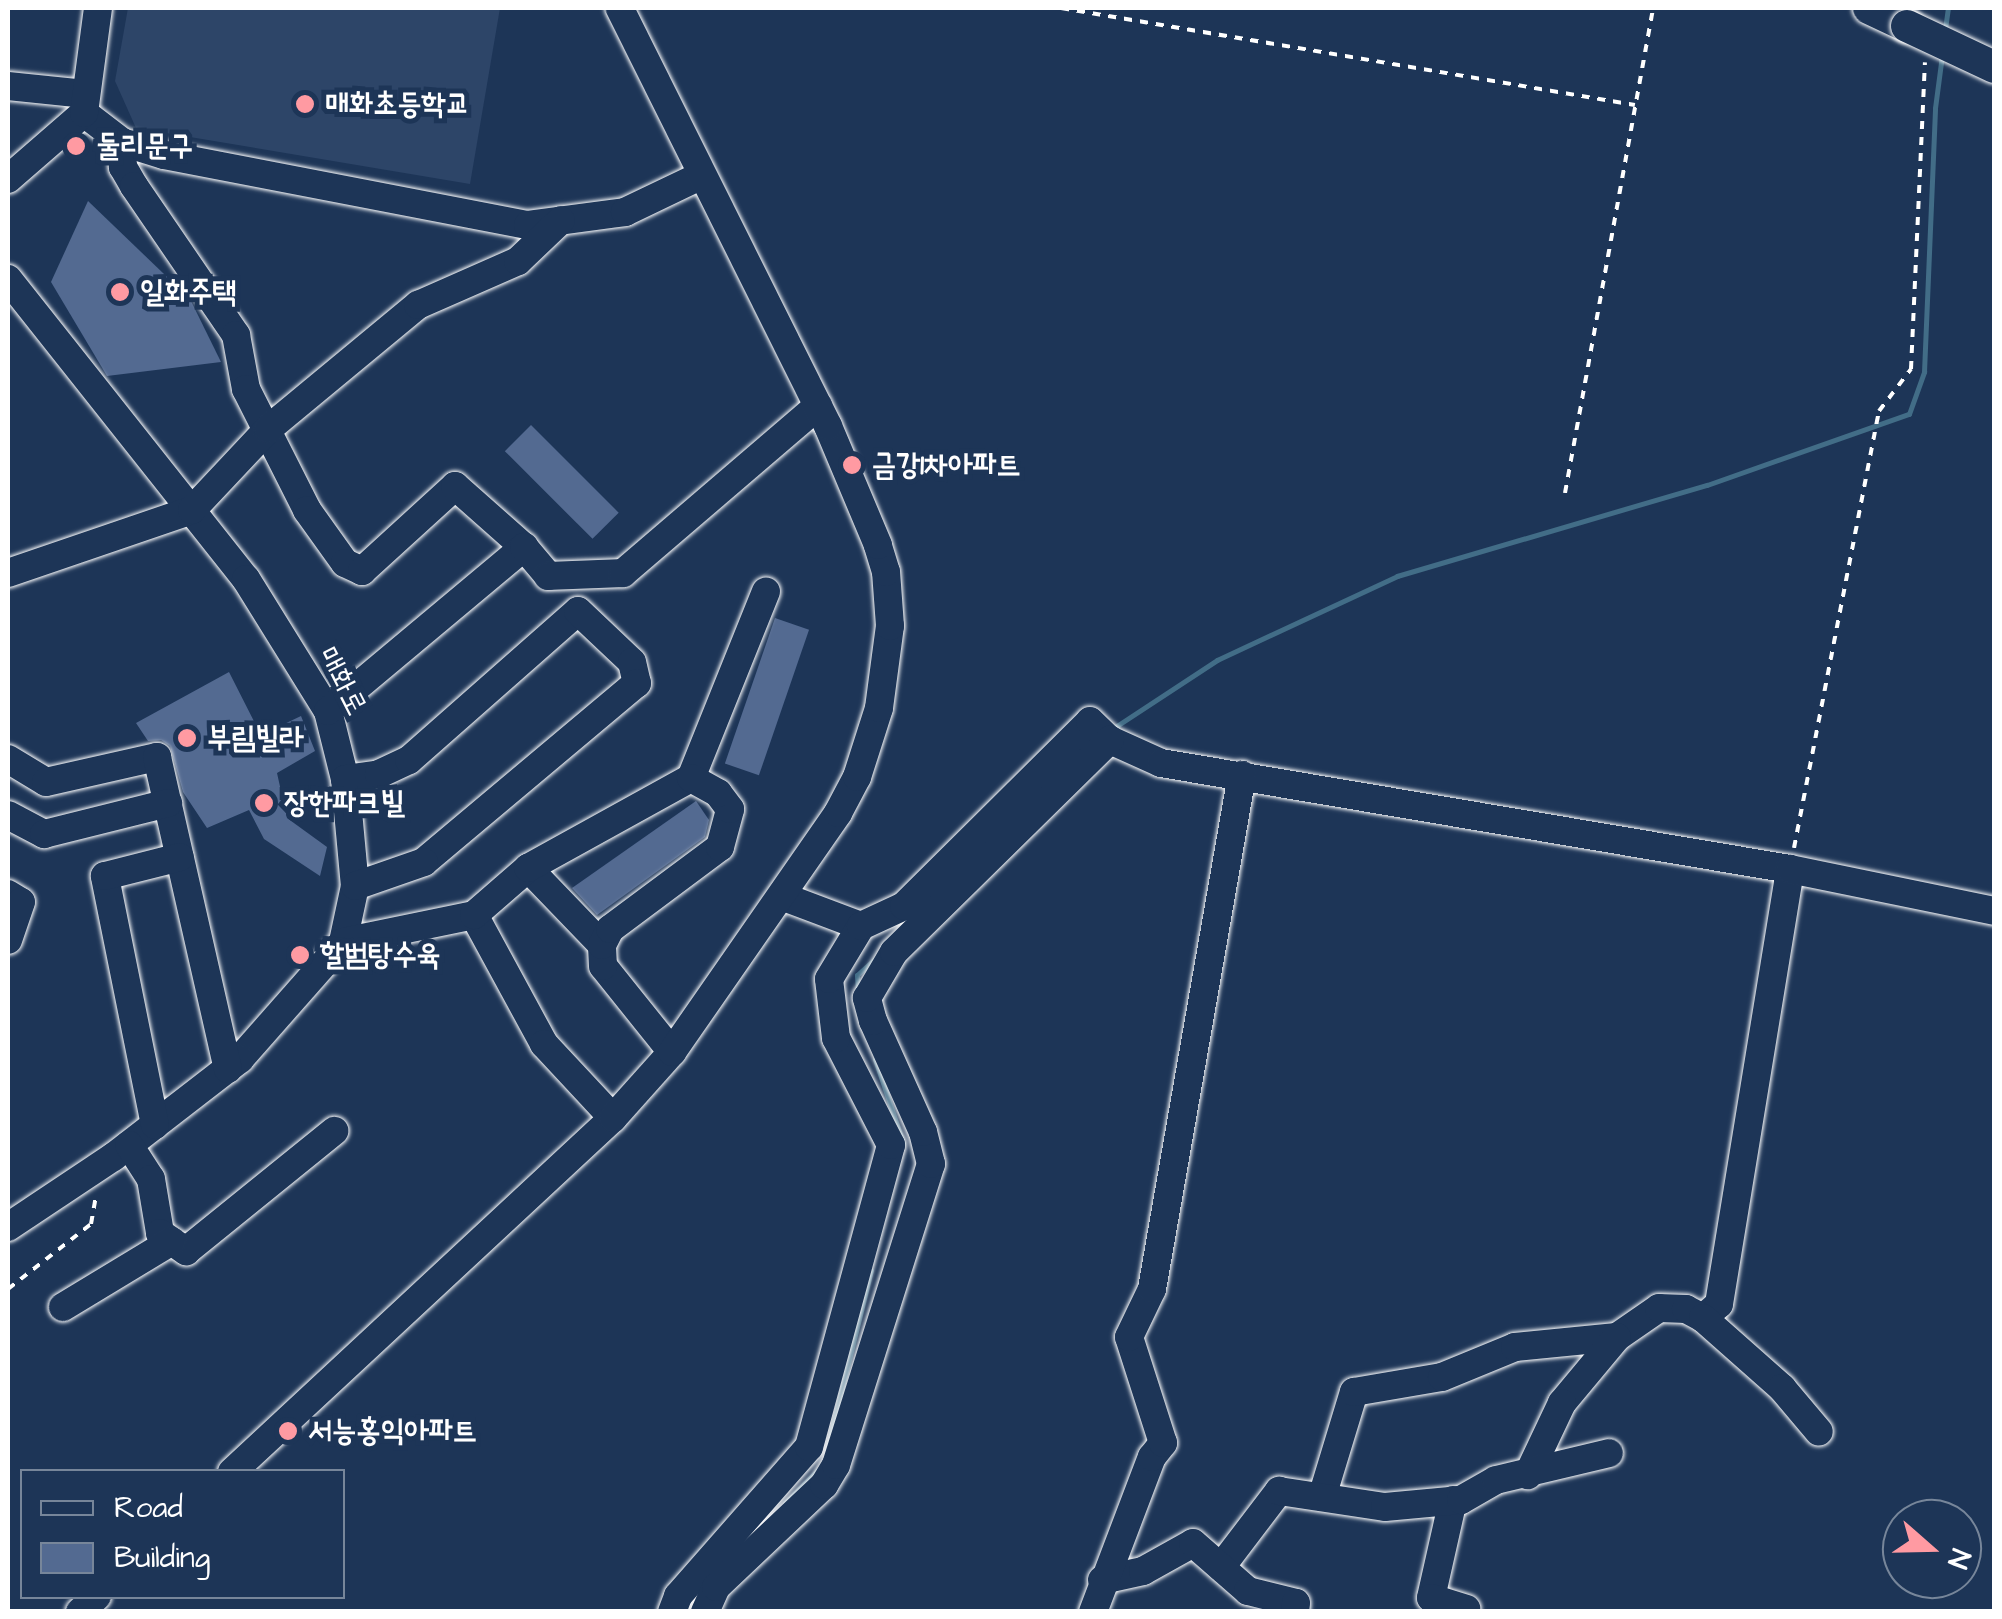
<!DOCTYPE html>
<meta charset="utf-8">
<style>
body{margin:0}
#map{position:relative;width:2002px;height:1619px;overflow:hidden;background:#1d3557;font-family:"Architects Daughter","Poor Story",sans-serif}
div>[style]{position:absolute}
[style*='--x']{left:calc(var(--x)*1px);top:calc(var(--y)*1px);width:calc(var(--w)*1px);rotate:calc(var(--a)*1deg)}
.built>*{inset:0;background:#2d4568}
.stream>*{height:5px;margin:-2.5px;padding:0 2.5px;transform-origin:2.5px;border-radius:2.5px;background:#426d87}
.building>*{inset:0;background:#536a91;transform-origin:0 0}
.path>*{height:4px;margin-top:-2px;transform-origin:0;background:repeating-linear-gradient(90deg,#fff 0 8px,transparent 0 16px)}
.roads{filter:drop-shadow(0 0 2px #fff) drop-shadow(0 0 2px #fff)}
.minor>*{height:28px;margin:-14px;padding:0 14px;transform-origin:14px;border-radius:14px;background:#1d3557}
.major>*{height:32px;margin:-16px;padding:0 16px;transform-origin:16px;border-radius:16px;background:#1d3557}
.bridges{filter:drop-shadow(0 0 2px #fff) drop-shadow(0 0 2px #fff)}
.major-bridge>*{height:32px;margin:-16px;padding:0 16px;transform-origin:16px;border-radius:16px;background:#1d3557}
.dots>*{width:28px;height:28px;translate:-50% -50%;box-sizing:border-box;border:5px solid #1d3557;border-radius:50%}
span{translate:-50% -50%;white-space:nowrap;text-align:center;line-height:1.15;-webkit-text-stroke:10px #1d3557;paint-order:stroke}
.poi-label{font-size:30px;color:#fff;font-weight:700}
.left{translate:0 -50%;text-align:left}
.street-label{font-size:30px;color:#fff}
.frame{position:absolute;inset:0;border:10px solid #fff;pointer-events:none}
.legend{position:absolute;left:20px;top:1469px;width:325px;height:130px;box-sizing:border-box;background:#1d3557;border:2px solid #77869a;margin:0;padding:12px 18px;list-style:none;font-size:30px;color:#fff}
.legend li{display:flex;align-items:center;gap:20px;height:50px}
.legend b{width:50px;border:2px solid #77869a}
.north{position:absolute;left:1882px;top:1499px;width:100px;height:100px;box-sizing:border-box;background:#1d3557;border:2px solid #77869a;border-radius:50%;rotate:110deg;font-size:28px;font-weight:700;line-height:40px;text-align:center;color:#fff}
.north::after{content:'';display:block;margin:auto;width:35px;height:45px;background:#ff9aa2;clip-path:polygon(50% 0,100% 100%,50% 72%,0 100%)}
</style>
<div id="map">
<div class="built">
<i style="clip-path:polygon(128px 8px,500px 8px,470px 184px,136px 128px,115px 81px)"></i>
</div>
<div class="stream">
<i style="--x:1945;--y:29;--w:21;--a:-82"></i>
<i style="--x:1112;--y:729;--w:126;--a:-33.3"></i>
<i style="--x:1217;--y:660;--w:199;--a:-25"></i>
<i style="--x:1397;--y:576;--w:323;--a:-16.4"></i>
<i style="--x:1707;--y:485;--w:214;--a:-19.4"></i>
<i style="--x:1909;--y:414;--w:45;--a:-70.3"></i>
<i style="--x:1924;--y:372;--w:264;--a:-87.6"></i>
<i style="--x:1935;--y:108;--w:53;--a:-82.5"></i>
<i style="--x:858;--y:990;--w:15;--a:-94"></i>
<i style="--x:857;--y:975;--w:28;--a:-42"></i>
<i style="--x:875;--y:1059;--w:89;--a:71.6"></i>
<i style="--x:827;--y:1449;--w:184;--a:-76.2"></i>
<i style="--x:785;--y:1503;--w:49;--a:-45"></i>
</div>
<div class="building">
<i style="clip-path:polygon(88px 201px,190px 299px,221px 362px,107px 376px,51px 282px)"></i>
<i style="left:531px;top:425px;width:124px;height:37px;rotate:45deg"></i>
<i style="left:775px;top:618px;width:36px;height:154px;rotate:19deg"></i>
<i style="clip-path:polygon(229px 672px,261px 735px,301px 716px,315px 751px,277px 773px,287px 818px,327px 847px,320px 876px,264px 839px,249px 810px,207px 828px,183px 792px,170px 746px,161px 740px,148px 741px,136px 723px)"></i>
<i style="clip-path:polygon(696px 801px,709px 820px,705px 837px,597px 915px,572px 888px)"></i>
</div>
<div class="path">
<i style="--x:1061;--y:8;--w:582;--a:9.59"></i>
<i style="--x:1565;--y:493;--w:493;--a:-79.7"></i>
<i style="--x:1794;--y:848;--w:445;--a:-79"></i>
<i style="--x:1879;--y:411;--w:53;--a:-52.7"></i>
<i style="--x:1911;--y:369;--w:307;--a:-87.4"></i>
<i style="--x:8;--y:1289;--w:105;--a:-38.1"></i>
<i style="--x:91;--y:1224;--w:28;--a:-80"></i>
</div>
<div class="roads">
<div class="minor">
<i style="--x:8;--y:86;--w:78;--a:5.9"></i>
<i style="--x:84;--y:113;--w:48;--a:37.3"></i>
<i style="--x:122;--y:142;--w:44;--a:17.2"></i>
<i style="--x:164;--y:155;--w:371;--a:10.9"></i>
<i style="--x:528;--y:225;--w:98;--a:-7.6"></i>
<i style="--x:625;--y:212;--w:83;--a:-25.6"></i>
<i style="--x:122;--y:142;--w:25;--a:88"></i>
<i style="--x:123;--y:167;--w:22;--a:60"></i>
<i style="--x:134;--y:186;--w:181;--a:55.6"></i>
<i style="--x:236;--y:335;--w:55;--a:79.5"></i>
<i style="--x:246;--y:389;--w:136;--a:63.2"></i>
<i style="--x:307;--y:510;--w:65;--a:54.4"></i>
<i style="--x:345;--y:563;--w:19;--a:25"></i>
<i style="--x:362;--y:571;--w:126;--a:-42.4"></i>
<i style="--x:455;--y:486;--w:92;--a:41.5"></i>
<i style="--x:8;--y:179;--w:101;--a:-41"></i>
<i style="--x:84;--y:113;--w:106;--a:-82.4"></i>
<i style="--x:8;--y:279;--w:383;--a:51.6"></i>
<i style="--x:246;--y:579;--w:155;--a:58.2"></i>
<i style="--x:328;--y:711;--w:70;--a:76"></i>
<i style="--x:345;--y:779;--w:107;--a:84.7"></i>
<i style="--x:355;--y:886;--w:57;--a:102.1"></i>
<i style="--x:343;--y:942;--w:156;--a:131.4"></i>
<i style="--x:240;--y:1059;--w:160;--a:142.3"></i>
<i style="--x:113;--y:1157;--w:126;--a:146.3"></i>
<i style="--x:8;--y:573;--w:194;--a:-18.9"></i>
<i style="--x:192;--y:510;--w:111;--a:-46.8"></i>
<i style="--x:268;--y:429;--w:195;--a:-39.6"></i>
<i style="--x:418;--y:305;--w:109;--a:-23.7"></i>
<i style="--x:518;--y:261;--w:59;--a:-43.6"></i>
<i style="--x:328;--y:711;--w:256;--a:-39.9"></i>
<i style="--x:524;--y:547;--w:38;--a:50"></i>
<i style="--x:548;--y:576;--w:75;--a:-2.3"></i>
<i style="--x:623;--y:573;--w:257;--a:-40.6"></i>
<i style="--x:8;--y:759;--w:44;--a:31.2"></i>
<i style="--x:46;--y:782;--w:114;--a:-12.7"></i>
<i style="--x:157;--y:757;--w:320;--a:77.2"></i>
<i style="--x:345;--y:779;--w:34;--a:-8"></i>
<i style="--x:379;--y:774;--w:33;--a:-25"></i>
<i style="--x:409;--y:760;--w:225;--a:-41.4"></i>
<i style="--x:578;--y:611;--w:74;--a:43.4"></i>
<i style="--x:632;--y:662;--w:22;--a:77"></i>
<i style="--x:637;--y:683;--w:278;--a:140"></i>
<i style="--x:424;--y:862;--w:73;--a:160.8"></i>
<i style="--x:8;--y:815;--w:41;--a:27.8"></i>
<i style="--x:44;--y:834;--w:128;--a:-14"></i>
<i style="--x:528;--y:868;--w:107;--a:46.1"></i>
<i style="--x:8;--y:894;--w:15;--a:32"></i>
<i style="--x:21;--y:902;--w:40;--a:108.9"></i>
<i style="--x:784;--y:897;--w:82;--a:20.6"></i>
<i style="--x:474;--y:915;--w:147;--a:61.5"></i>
<i style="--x:544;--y:1044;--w:101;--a:47"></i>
<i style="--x:343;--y:942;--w:134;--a:-11.6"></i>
<i style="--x:474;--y:915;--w:72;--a:-41"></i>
<i style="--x:528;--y:868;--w:186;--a:-28.9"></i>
<i style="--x:691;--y:778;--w:201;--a:-68.1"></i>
<i style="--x:672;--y:1052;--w:110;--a:-128.7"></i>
<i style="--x:603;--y:966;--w:21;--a:-93"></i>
<i style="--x:602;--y:945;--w:18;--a:-63"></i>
<i style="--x:610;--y:929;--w:137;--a:-36.7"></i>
<i style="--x:720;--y:847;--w:39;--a:-75"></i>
<i style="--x:730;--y:809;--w:20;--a:-127"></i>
<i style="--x:718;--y:793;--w:31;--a:-151"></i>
<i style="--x:155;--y:1125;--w:254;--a:-101.4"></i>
<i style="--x:105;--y:876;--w:77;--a:-14.2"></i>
<i style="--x:129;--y:1145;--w:40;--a:57.1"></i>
<i style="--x:151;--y:1179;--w:55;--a:80.5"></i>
<i style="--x:160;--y:1233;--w:32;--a:35"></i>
<i style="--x:186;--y:1251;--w:191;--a:-39"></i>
<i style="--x:63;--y:1307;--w:127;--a:-31.2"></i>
<i style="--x:1703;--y:1318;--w:21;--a:-41"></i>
<i style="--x:1719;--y:1304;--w:441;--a:-80.7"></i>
<i style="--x:1617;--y:1337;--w:51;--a:-34.6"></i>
<i style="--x:1659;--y:1308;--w:27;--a:2"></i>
<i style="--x:1686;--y:1309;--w:19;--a:28"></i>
<i style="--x:1703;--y:1318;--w:106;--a:41.5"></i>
<i style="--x:1782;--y:1388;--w:57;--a:49.9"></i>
<i style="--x:232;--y:1472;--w:520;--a:-42.9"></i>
<i style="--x:613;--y:1118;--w:89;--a:-48.2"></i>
<i style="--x:672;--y:1052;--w:291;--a:-55.2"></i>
<i style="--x:838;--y:813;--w:41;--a:-62.2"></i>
<i style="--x:857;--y:777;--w:72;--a:-72.3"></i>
<i style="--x:879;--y:708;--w:83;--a:-82.4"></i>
<i style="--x:890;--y:626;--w:54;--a:-94.2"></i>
<i style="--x:886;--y:572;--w:28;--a:-107"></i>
<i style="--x:878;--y:545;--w:129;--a:-112.8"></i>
<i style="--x:828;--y:426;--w:467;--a:-116.5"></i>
<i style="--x:1322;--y:1497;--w:110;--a:-73.1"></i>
<i style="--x:1354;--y:1392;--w:89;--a:-9.7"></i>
<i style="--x:1442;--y:1377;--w:79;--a:-22.3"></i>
<i style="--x:1515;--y:1347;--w:102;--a:-5.6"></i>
<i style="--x:1617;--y:1337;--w:86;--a:129.8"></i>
<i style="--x:1562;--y:1403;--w:80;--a:115.3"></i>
<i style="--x:1453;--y:1500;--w:100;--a:102.7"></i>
<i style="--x:1431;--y:1598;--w:37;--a:17"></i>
<i style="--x:1221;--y:1567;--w:96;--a:-52.7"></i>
<i style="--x:1279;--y:1491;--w:107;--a:8.6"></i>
<i style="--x:1385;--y:1507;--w:76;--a:-5.3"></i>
<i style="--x:1461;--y:1500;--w:40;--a:-29.7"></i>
<i style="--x:1496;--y:1480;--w:116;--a:-13.4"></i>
<i style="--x:1102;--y:1580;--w:42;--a:-12.4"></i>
<i style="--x:1143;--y:1571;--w:57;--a:-29.2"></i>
<i style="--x:1193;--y:1543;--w:73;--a:41.1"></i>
<i style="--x:1248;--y:1591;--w:49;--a:14"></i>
<i style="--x:1296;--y:1603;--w:9;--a:96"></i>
<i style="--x:80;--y:1612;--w:23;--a:-43"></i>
<i style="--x:672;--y:1612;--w:17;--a:-69"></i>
<i style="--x:678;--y:1596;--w:198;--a:-48.7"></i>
<i style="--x:809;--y:1447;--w:313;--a:-74.8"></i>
<i style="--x:891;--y:1145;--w:120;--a:-117.2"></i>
<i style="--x:836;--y:1038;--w:59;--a:-96.8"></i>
<i style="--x:829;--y:979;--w:62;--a:-58.9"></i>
<i style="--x:861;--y:926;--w:47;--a:-24.9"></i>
<i style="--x:904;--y:906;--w:262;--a:-44.8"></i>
<i style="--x:1090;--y:721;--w:28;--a:44"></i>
<i style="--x:1110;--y:740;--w:56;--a:24.3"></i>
<i style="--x:1161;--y:763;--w:638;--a:9.57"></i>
<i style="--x:1790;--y:869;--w:208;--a:11.6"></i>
<i style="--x:705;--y:1612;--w:27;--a:-66"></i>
<i style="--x:716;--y:1587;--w:149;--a:-43.4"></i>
<i style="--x:824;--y:1485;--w:23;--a:-59"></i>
<i style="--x:836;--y:1465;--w:316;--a:-72.5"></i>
<i style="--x:931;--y:1164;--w:33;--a:-104"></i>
<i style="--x:923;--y:1132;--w:122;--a:-114.2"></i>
<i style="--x:873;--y:1021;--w:24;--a:-105"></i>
<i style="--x:867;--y:998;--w:53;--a:-59.6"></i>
<i style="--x:894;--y:952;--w:303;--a:-44.5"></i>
<i style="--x:1093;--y:1612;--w:166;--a:-69.2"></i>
<i style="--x:1152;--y:1457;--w:18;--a:-52"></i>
<i style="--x:1163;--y:1443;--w:111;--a:-107.8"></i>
<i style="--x:1129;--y:1337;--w:53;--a:-64.4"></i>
<i style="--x:1152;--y:1289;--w:522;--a:-80.07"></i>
</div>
<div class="major">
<i style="--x:1869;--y:8;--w:42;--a:25.3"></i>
</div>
</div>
<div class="bridges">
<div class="major-bridge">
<i style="--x:1907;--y:26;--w:96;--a:25.2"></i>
</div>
</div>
<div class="dots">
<i style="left:305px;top:104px;background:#ff9aa2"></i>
<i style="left:76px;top:146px;background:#ff9aa2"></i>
<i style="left:120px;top:292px;background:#ff9aa2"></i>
<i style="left:852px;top:465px;background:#ff9aa2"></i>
<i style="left:187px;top:738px;background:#ff9aa2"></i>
<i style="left:264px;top:803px;background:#ff9aa2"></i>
<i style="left:300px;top:955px;background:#ff9aa2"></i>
<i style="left:288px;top:1431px;background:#ff9aa2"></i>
</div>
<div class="poi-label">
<span class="left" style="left:325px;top:104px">매화초등학교</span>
<span class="left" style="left:96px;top:146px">둘리문구</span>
<span class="left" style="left:140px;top:292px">일화주택</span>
<span class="left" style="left:872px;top:465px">금강1차아파트</span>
<span class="left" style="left:207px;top:738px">부림빌라</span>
<span class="left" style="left:284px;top:803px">장한파크빌</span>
<span class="left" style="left:320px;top:955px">할범탕수육</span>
<span class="left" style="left:308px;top:1431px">서능홍익아파트</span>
</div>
<div class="street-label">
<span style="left:342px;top:681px;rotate:63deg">매화로</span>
</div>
<div class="frame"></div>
<ul class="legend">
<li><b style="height:12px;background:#1d3557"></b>Road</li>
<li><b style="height:28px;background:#536a91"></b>Building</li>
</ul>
<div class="north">N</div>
</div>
